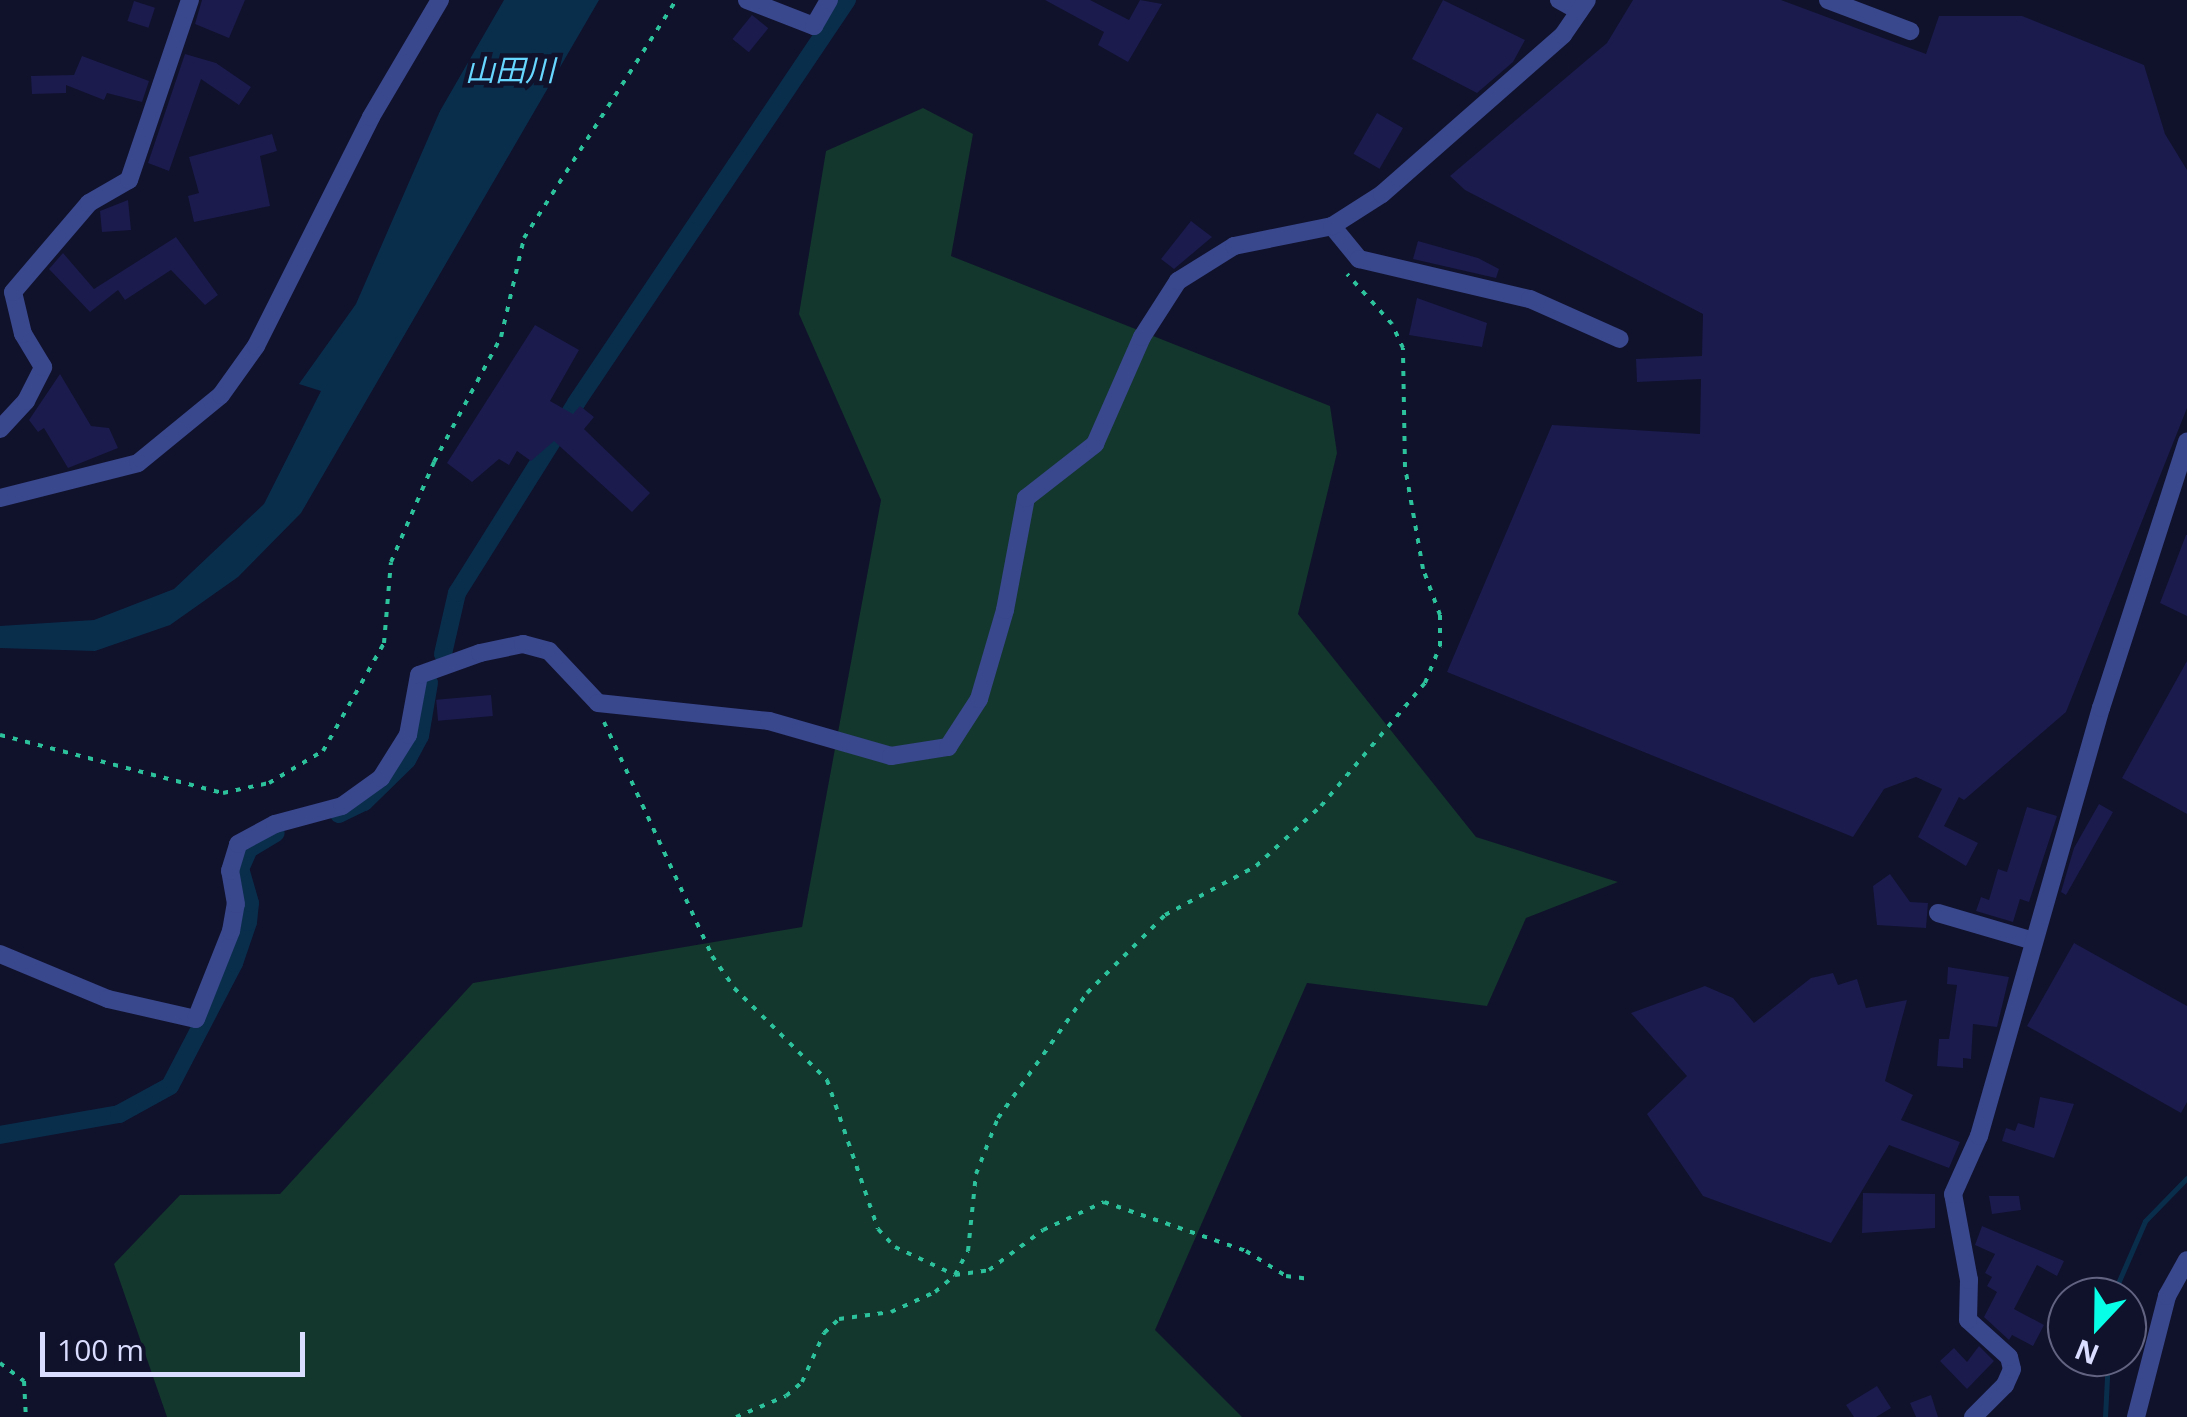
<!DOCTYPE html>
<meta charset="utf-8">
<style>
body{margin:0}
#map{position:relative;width:2187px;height:1417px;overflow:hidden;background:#10112b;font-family:"Open Sans","Noto Sans JP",sans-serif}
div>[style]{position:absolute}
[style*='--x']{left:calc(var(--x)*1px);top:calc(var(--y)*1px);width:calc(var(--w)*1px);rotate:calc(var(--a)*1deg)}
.green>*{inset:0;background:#13362d}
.water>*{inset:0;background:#092e4c}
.stream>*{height:5px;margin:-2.5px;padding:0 2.5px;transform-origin:2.5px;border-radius:2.5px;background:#092e4c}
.canal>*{height:18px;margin:-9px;padding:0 9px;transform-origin:9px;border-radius:9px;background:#092e4c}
.building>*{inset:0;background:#1b1b4d;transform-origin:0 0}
.path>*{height:4px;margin-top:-2px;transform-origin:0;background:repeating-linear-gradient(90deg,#2cc29b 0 5px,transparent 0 13px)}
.minor>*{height:18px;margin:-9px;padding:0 9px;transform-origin:9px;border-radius:9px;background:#39478c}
span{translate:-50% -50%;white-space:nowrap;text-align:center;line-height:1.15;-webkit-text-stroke:9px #10112b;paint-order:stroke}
.water-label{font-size:30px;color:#68d7ff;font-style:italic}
.north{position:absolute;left:2047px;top:1277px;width:100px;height:100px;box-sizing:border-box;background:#10112b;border:2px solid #616380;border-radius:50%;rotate:202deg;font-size:28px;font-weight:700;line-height:40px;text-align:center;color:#daddff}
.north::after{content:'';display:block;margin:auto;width:35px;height:45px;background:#06ffe6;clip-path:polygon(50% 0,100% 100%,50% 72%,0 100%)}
.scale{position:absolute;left:40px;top:1332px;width:265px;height:45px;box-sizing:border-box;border:5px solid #daddff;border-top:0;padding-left:12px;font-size:30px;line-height:35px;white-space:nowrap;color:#daddff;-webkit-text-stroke:8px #10112b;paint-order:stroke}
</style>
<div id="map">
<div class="green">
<i style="clip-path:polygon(923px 108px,973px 134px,951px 256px,1330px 406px,1337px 453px,1298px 614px,1476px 837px,1618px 882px,1526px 918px,1487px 1006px,1307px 983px,1155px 1330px,1242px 1417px,167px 1417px,114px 1264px,180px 1195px,280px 1194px,473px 983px,802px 927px,881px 500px,799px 314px,826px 151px)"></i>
</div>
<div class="water">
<i style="clip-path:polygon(504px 0,599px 0,301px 513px,238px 577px,170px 625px,95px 651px,0 648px,0 626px,94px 620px,174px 589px,264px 504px,321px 391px,299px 384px,356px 304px,440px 111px)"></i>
</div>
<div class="stream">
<i style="--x:2112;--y:1297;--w:83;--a:-66.5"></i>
<i style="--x:2145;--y:1221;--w:60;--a:-45.7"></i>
<i style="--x:2105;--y:1417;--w:60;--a:-87.1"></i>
</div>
<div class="canal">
<i style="--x:443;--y:654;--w:63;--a:-77.1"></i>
<i style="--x:457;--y:593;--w:224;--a:-57.9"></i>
<i style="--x:576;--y:403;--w:486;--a:-56.1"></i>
<i style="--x:339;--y:814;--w:28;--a:-26"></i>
<i style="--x:364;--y:802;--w:60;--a:-44.3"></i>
<i style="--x:407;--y:760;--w:27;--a:-62"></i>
<i style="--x:420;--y:736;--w:54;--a:-80.4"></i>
<i style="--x:0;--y:1135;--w:121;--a:-10"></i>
<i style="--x:119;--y:1114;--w:58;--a:-28.8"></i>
<i style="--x:170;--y:1086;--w:139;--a:-62.5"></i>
<i style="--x:234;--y:963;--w:43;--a:-71.1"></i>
<i style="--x:248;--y:922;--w:19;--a:-84"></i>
<i style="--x:250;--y:903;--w:35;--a:-106"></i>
<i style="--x:240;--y:869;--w:22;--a:-66"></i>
<i style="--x:249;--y:849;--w:31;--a:-31"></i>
</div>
<div class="building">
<i style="clip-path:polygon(202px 0,245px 0,229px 38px,195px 24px)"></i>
<i style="clip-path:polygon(1045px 0,1090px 0,1129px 20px,1140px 0,1162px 4px,1128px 62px,1098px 45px,1104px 32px)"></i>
<i style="clip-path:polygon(1443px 0,1525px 40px,1513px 62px,1477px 93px,1412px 59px)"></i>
<i style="clip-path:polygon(1633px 0,1781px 0,1926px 54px,1939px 16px,2022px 16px,2144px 65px,2165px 134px,2187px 170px,2187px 408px,2066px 712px,1964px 800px,1959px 797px,1944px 826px,1978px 843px,1966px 866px,1918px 837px,1942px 789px,1916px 777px,1884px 789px,1853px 837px,1447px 672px,1552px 425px,1700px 434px,1701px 379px,1637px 382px,1636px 359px,1702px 356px,1703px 314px,1465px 190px,1450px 176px,1607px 43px)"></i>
<i style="left:134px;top:1px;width:22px;height:21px;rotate:18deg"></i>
<i style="left:752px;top:15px;width:21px;height:31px;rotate:39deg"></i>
<i style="clip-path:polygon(185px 54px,216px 63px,251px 87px,239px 105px,201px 79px,169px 171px,148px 163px)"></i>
<i style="clip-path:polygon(82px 56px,149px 81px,142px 102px,107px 93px,104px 100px,66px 85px,66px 93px,32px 94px,31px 76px,74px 75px)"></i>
<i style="left:1377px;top:113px;width:30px;height:47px;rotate:30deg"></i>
<i style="clip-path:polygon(272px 134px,277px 151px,260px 156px,270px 206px,194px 222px,188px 196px,199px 193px,189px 157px)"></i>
<i style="clip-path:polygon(128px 200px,131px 230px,102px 232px,100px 211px)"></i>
<i style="clip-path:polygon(1191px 221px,1212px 237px,1174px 269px,1161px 259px)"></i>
<i style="clip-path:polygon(176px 237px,218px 295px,205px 305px,171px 270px,125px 300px,118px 290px,90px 312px,49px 269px,63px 253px,94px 289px)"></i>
<i style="clip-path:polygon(1418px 241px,1478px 258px,1499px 269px,1496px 278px,1413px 259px)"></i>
<i style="clip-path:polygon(1417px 298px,1487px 323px,1482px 347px,1409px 335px)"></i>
<i style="clip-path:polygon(535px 325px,579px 350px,550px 401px,573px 414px,580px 406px,594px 417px,584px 429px,650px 493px,632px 512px,554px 441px,531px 461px,517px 451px,509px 465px,499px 459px,472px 482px,447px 463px)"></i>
<i style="clip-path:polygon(60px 374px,91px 426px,109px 428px,118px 448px,68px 468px,44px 428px,38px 432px,29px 420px)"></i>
<i style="clip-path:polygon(2186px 535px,2187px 535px,2187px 616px,2160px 603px)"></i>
<i style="clip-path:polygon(2187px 661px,2187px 814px,2122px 778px)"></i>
<i style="left:491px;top:695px;width:21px;height:55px;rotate:85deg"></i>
<i style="clip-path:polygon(2099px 804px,2113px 812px,2066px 895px,2061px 892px,2074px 848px)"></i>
<i style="clip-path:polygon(2027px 807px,2057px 816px,2029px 902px,2020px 899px,2013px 922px,1976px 911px,1981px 897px,1989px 900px,1998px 869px,2007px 872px)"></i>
<i style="clip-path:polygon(1890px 874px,1910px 902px,1928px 903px,1926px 928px,1877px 925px,1873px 886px)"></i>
<i style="clip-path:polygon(2074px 943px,2187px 1006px,2187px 1102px,2181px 1113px,2027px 1026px)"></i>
<i style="clip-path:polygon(1948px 967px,2009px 977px,1997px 1027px,1973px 1024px,1971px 1059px,1963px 1058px,1963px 1068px,1937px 1066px,1939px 1039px,1949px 1039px,1957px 985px,1947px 984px)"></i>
<i style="clip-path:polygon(1833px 973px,1838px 985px,1857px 979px,1866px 1008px,1907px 1000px,1885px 1081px,1913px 1095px,1901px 1120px,1960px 1142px,1949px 1168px,1889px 1145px,1831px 1243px,1703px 1196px,1647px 1114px,1687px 1076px,1631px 1013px,1705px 986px,1733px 998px,1754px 1023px,1811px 978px)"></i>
<i style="clip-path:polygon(2040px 1097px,2074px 1104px,2054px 1158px,2002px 1141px,2006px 1128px,2015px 1131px,2018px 1123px,2034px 1128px)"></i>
<i style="clip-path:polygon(1863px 1193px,1935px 1194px,1935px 1228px,1862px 1233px)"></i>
<i style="clip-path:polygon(1989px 1196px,2019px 1196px,2021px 1210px,1992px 1214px)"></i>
<i style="clip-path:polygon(1982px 1226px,2064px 1261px,2057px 1276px,2037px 1265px,2014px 1309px,2044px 1325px,2033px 1346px,2012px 1335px,2009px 1340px,1984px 1317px,1997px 1292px,1987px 1286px,1992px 1277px,1985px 1273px,1995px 1254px,1975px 1245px)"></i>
<i style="clip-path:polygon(1979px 1346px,1994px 1361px,1967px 1389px,1940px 1361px,1954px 1348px,1967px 1362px)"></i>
<i style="clip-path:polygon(1877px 1386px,1891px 1408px,1876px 1417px,1854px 1417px,1846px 1405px)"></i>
<i style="clip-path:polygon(1931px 1395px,1938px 1417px,1916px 1417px,1910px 1403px)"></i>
</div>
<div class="path">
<i style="--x:604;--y:722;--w:258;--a:65.2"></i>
<i style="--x:712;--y:956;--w:39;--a:55"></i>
<i style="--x:734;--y:988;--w:131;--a:44.7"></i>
<i style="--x:827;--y:1080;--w:157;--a:71.1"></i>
<i style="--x:878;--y:1229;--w:25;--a:47"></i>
<i style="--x:895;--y:1247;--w:66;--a:25"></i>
<i style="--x:955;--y:1275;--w:34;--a:-8"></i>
<i style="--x:989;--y:1270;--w:67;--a:-36.5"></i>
<i style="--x:1043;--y:1230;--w:67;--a:-24.7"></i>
<i style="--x:1104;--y:1202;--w:150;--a:19"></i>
<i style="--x:1246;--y:1251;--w:47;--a:32"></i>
<i style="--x:1286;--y:1276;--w:26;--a:7"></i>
<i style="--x:0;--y:735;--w:230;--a:14.6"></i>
<i style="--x:223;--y:793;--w:47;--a:-12.3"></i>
<i style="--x:269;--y:783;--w:63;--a:-30.7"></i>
<i style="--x:323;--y:751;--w:124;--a:-60.5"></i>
<i style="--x:384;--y:643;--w:81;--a:-85.1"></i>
<i style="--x:391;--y:562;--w:109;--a:-66.7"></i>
<i style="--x:434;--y:462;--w:142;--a:-61.8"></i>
<i style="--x:501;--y:337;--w:102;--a:-76.9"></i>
<i style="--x:524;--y:238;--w:282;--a:-57.4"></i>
<i style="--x:0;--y:1363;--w:30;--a:37"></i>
<i style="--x:24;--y:1381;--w:36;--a:87"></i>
<i style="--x:736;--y:1417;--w:54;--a:-22.8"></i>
<i style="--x:786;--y:1396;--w:21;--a:-41"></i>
<i style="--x:802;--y:1382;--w:54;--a:-65.8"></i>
<i style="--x:824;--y:1333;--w:21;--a:-43"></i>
<i style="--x:839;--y:1319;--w:52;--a:-7.7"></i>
<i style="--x:891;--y:1312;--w:48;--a:-24.4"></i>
<i style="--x:935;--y:1292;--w:26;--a:-40"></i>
<i style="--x:955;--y:1275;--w:27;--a:-62"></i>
<i style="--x:968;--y:1251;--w:77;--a:-84.1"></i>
<i style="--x:976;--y:1174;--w:60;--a:-68.6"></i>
<i style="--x:998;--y:1118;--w:153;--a:-54.5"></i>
<i style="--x:1087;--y:993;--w:110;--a:-45"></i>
<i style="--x:1165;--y:915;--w:103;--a:-28.3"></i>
<i style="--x:1256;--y:866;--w:88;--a:-42.7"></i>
<i style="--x:1321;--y:806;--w:161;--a:-49.8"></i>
<i style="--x:1425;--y:683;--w:40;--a:-68"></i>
<i style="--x:1440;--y:646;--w:31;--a:-90"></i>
<i style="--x:1440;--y:615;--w:49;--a:-110.3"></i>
<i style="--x:1423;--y:569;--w:104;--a:-100"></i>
<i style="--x:1405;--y:467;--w:119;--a:-91"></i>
<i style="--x:1403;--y:348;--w:26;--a:-115"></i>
<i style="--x:1392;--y:324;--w:67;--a:-132"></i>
</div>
<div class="minor">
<i style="--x:747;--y:0;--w:72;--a:21.2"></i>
<i style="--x:814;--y:26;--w:30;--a:-60"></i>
<i style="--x:1559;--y:0;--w:23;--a:29"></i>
<i style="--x:1828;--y:0;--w:88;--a:20.7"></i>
<i style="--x:1332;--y:226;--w:43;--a:50.7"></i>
<i style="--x:1359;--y:259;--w:176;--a:13.2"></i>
<i style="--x:1530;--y:299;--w:98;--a:24"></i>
<i style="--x:0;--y:429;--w:38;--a:-47"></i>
<i style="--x:26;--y:401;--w:38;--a:-63"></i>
<i style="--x:43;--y:367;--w:39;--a:-121"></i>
<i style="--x:23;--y:334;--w:43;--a:-103.4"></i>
<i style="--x:13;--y:292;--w:117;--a:-49.5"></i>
<i style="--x:89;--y:203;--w:46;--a:-29.9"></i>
<i style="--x:129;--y:180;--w:190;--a:-71.3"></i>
<i style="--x:0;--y:498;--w:142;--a:-14.2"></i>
<i style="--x:138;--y:463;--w:107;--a:-39.3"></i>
<i style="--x:221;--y:395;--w:60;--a:-54.5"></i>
<i style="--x:256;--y:346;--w:256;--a:-63.3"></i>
<i style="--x:371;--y:117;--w:136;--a:-59.5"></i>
<i style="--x:1938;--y:913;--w:100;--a:16.3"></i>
<i style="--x:0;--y:954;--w:117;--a:22.6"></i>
<i style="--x:108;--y:999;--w:90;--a:12.8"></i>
<i style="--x:196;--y:1019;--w:95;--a:-68.3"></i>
<i style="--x:231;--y:931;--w:27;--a:-80"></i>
<i style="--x:236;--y:904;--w:34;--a:-100"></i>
<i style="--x:230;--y:871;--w:28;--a:-73"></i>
<i style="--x:238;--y:844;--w:42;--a:-28.4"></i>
<i style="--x:275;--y:824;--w:69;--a:-15"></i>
<i style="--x:342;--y:806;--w:48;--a:-35.7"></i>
<i style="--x:381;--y:778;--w:51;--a:-57.9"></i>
<i style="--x:408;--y:735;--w:61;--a:-79.6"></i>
<i style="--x:419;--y:675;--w:65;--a:-19.8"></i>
<i style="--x:480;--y:653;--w:44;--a:-11.8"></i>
<i style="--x:523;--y:644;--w:27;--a:15"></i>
<i style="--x:549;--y:651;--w:71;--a:46.7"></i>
<i style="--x:598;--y:703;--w:172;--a:6"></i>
<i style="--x:769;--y:721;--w:127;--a:16"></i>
<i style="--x:891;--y:756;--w:58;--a:-9"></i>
<i style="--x:948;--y:747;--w:57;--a:-57.1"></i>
<i style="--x:979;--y:699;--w:93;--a:-73.7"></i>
<i style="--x:1005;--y:610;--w:114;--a:-79.4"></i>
<i style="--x:1026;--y:498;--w:88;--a:-38"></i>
<i style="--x:1095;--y:444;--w:117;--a:-66.3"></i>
<i style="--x:1142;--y:337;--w:67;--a:-57.3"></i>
<i style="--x:1178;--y:281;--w:66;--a:-32"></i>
<i style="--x:1234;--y:246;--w:100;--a:-11.5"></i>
<i style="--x:1332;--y:226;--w:59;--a:-32.6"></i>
<i style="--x:1382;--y:194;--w:241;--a:-41.3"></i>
<i style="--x:1563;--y:35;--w:42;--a:-55.6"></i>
<i style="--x:1973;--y:1417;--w:45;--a:-45"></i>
<i style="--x:2005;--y:1385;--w:17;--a:-66"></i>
<i style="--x:2012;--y:1369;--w:12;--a:-104"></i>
<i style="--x:2009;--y:1357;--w:55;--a:-137.9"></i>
<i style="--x:1968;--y:1320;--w:40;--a:-88.6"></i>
<i style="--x:1969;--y:1280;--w:87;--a:-100.5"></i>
<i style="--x:1953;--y:1194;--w:64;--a:-65.9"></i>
<i style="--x:1979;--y:1136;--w:445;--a:-74.1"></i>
<i style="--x:2101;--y:708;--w:280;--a:-72.1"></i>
<i style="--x:2136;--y:1417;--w:125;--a:-75.6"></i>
<i style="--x:2167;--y:1296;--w:41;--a:-60.9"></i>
</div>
<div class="water-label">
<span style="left:510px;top:70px">山田川</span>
</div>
<div class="north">N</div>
<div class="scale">100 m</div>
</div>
